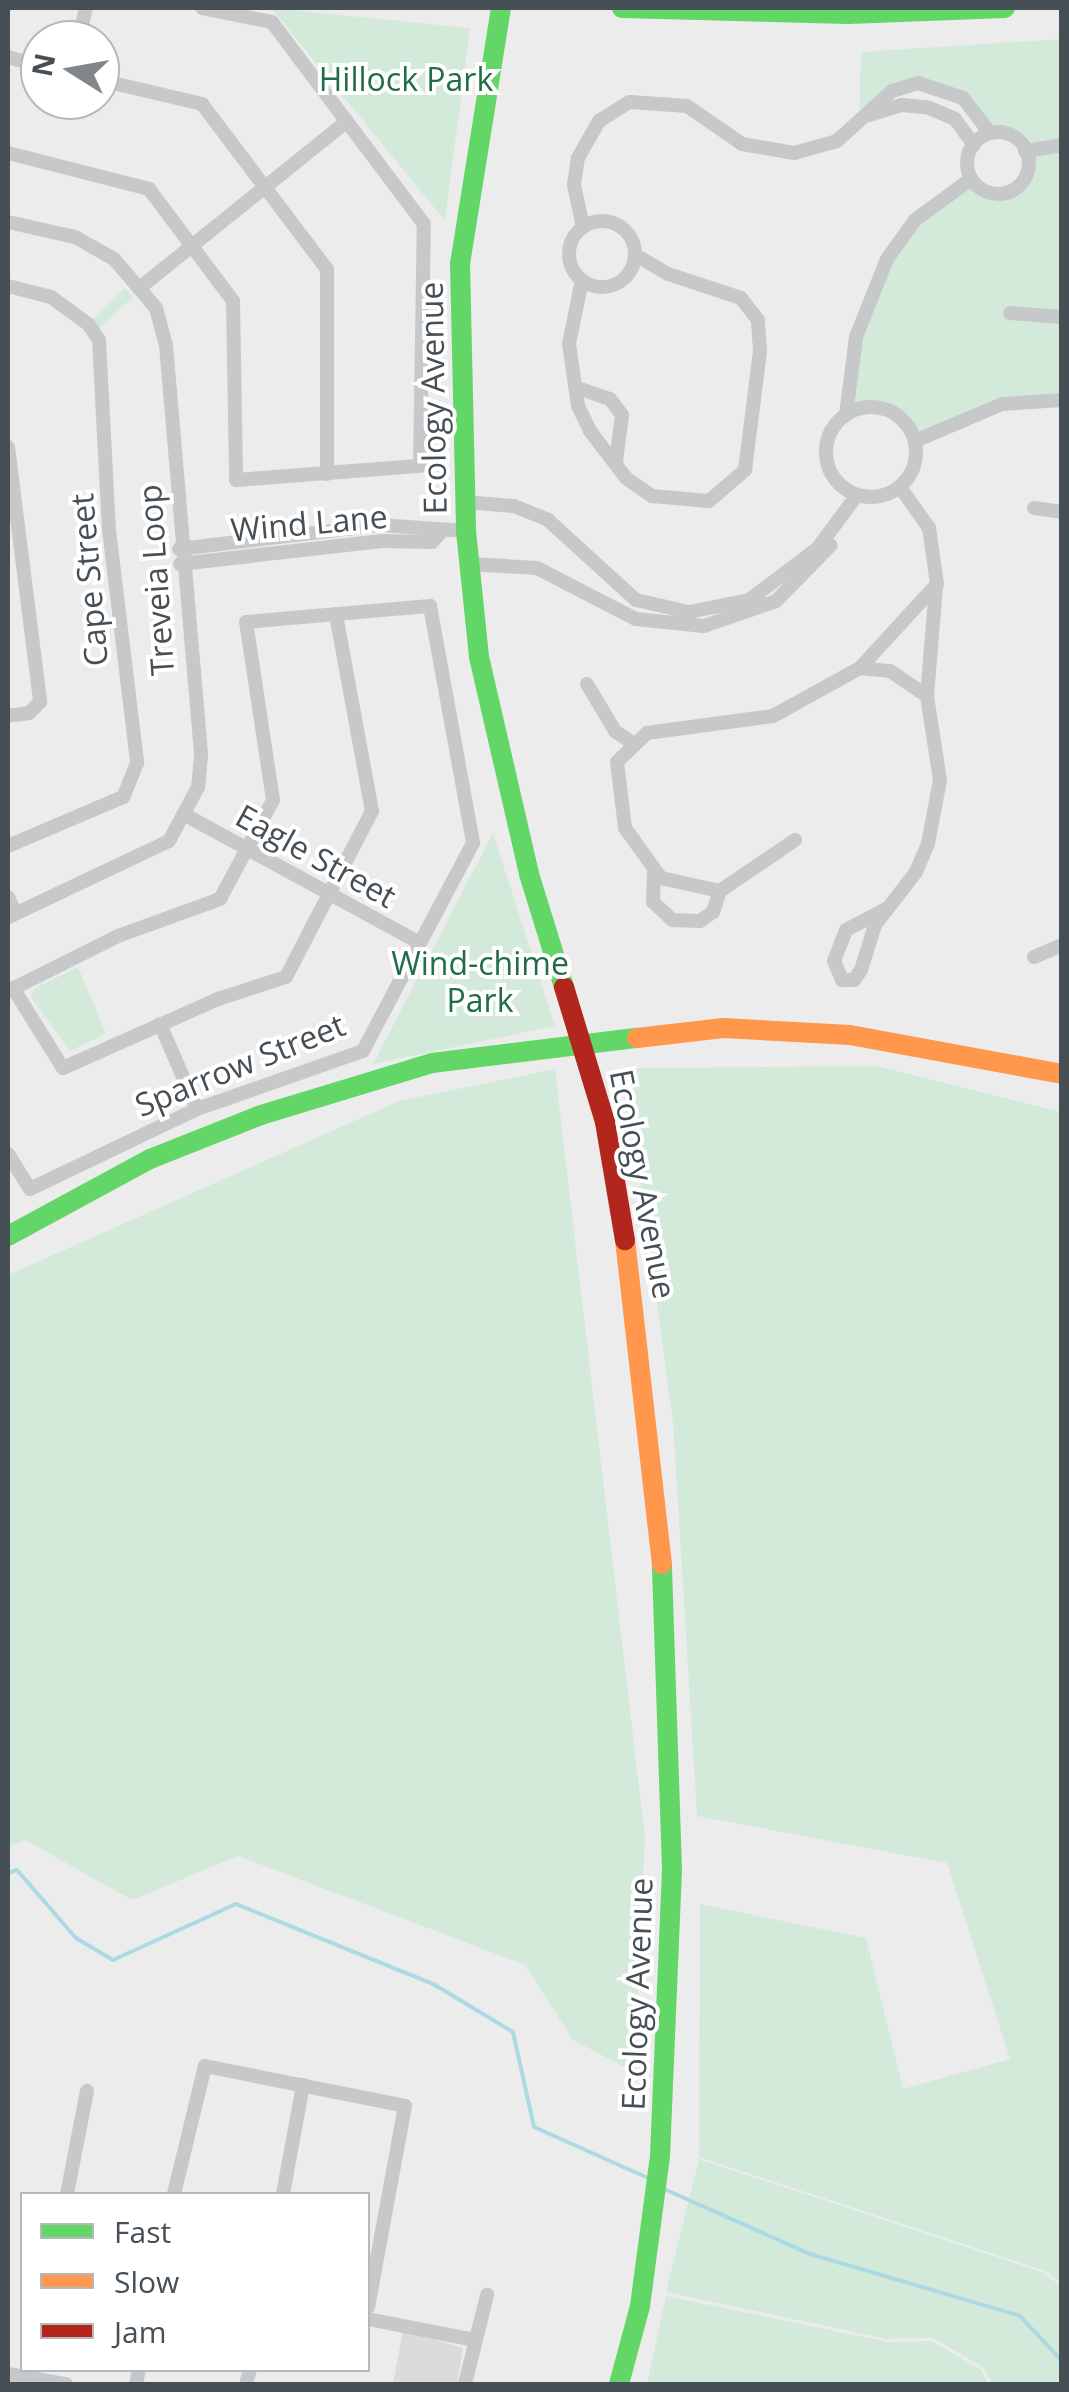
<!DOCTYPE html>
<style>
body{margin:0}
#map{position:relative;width:1069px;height:2392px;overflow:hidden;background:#edecec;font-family:"Open Sans",sans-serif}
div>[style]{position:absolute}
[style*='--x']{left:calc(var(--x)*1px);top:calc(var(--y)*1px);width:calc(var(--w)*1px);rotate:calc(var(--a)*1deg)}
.education>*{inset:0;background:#dbdbdb}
.green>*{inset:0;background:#d3eadb}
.stream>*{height:4px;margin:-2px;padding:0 2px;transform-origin:2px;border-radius:2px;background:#abd9e4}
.street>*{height:14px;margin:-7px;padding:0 7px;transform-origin:7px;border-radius:7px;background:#c7c8ca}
.street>.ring{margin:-7px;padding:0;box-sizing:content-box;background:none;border:14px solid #c7c8ca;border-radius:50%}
.fast>*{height:20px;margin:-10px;padding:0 10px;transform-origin:10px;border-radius:10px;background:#63d668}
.slow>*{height:20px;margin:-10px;padding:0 10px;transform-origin:10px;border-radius:10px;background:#ff974d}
.jam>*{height:20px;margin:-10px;padding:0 10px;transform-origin:10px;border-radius:10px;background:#b3261e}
span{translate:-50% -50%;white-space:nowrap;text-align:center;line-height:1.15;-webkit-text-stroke:8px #fff;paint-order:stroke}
.park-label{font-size:32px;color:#206e46}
.street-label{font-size:32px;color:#464f56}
.frame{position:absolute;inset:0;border:10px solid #464f56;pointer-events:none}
.legend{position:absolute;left:20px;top:2192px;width:350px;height:180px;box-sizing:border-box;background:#fff;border:2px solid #b5b9bb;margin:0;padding:12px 18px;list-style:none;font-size:30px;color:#464f56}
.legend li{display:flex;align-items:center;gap:20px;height:50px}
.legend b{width:50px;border:2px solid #b5b9bb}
.north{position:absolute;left:20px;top:20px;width:100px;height:100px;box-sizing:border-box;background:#fff;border:2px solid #b5b9bb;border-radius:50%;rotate:281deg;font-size:28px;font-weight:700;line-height:40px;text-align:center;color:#464f56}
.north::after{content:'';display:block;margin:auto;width:35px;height:45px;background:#80868a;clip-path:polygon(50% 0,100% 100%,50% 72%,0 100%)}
</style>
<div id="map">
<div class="education">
<i style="clip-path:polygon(403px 2330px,463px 2348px,457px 2384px,393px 2384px)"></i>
</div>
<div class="green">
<i style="clip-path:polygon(271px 8px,470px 28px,445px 221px)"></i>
<i style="clip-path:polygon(1061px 39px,1061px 142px,1029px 148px,1016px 135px,990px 133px,963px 98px,903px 85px,859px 123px,861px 52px)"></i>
<i style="clip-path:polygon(1061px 145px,1061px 400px,1002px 404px,915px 441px,887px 410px,846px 415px,848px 378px,901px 237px,971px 179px,986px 193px,1006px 194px,1023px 181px,1025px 151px)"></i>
<i style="clip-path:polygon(125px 288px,133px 297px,97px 330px,91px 321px)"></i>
<i style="clip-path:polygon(493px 833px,555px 1026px,373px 1064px)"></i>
<i style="clip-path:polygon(78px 967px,106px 1034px,70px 1051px,31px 997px,35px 988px)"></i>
<i style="clip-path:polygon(877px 1066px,1061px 1112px,1061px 2283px,1045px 2271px,699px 2157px,700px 1904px,866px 1938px,903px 2089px,1010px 2059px,947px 1863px,697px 1816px,673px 1422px,625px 1068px)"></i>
<i style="clip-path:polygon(555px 1069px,645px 1838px,634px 2072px,573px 2040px,525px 1965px,238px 1856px,132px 1900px,25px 1840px,8px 1847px,8px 1275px,399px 1101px)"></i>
<i style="clip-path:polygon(699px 2159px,1042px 2272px,1061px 2286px,1061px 2384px,992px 2384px,983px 2367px,933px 2338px,887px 2339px,666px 2292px)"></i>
<i style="clip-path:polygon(666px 2296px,889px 2342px,932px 2341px,981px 2370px,989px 2384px,647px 2384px)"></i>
</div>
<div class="stream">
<i style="--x:8;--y:1873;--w:9;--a:-18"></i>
<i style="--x:17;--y:1870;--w:90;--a:49.1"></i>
<i style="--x:76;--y:1938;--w:43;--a:30.7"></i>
<i style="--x:113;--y:1960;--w:135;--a:-24.5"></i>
<i style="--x:236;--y:1904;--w:215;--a:22.1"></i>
<i style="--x:435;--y:1985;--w:91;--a:31.1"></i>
<i style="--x:513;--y:2032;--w:97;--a:77.5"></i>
<i style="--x:534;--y:2127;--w:125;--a:24.1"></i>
<i style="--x:664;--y:2189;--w:160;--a:24"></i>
<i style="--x:810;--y:2254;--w:219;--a:16.4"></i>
<i style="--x:1020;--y:2316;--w:62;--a:47"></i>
</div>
<div class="street">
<i style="--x:79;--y:40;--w:33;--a:-78"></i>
<i style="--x:8;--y:57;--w:33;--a:16"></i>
<i style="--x:100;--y:80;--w:105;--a:13.2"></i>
<i style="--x:202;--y:104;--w:207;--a:52.9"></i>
<i style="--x:327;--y:269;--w:205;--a:90"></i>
<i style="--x:869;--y:115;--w:34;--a:-17"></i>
<i style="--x:902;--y:105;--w:25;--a:5"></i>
<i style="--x:927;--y:107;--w:30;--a:23"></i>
<i style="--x:955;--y:119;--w:32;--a:54"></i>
<i class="ring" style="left:967px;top:132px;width:48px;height:48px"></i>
<i style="--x:1025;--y:151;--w:37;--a:-9"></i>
<i style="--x:8;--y:153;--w:146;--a:14.3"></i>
<i style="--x:149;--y:189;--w:140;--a:53.1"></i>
<i style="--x:233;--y:301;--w:179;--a:89"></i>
<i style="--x:236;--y:480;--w:185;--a:-4.4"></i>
<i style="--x:420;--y:466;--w:242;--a:-89.1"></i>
<i style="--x:424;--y:224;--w:253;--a:-127"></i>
<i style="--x:272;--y:22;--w:71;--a:-168.7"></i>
<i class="ring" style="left:569px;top:221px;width:52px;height:52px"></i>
<i style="--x:8;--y:222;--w:69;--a:12.6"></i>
<i style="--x:75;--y:237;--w:45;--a:29.4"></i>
<i style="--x:114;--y:259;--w:65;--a:49.4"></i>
<i style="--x:156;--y:308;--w:38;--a:75"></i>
<i style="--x:166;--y:345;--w:411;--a:85.1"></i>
<i style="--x:201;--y:755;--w:32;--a:95"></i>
<i style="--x:198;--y:787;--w:61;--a:118.2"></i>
<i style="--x:169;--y:841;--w:178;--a:154.7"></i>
<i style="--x:583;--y:227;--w:43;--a:-102.1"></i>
<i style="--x:574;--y:185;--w:27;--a:-82"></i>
<i style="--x:578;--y:158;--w:43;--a:-60.4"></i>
<i style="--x:599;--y:121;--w:36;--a:-32"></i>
<i style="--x:630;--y:102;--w:57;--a:4"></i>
<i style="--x:687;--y:106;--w:67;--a:34.6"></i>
<i style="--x:742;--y:144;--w:53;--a:9.8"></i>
<i style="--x:794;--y:153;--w:45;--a:-15.6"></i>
<i style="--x:837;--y:141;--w:74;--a:-42.3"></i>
<i style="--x:892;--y:91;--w:27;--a:-17"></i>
<i style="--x:918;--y:83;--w:47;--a:18.4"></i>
<i style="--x:963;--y:98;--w:44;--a:52.4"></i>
<i style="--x:582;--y:280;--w:65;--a:101.5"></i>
<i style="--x:569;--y:344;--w:63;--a:81.7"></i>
<i style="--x:578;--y:406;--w:28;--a:64"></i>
<i style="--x:590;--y:431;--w:59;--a:52.5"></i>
<i style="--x:626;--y:478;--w:32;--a:35"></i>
<i style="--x:652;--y:496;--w:57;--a:5"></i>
<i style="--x:709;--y:501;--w:48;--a:-40.7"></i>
<i style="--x:745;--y:470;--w:120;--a:-82.8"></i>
<i style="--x:760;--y:351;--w:31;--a:-94"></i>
<i style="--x:758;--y:320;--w:28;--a:-128"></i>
<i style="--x:741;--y:298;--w:77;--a:-161.8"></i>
<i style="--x:668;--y:274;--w:38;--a:-150"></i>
<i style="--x:8;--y:286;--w:44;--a:14.3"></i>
<i style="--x:51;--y:297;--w:46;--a:36.1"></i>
<i style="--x:88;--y:324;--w:19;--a:55"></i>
<i style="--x:99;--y:340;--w:190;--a:87"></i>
<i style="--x:109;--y:530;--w:235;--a:83.1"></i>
<i style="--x:137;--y:763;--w:37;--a:112"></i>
<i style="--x:123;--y:797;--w:125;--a:156.9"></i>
<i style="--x:142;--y:286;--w:263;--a:-38.8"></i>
<i style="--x:1010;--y:313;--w:52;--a:4.4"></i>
<i style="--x:575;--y:387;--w:37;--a:19"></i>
<i style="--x:610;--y:399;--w:20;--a:53"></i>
<i style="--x:622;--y:415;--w:47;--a:97.3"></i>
<i class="ring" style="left:826px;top:407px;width:76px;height:76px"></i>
<i style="--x:846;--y:415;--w:79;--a:-82.7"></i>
<i style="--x:856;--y:337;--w:84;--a:-68.3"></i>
<i style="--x:887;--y:259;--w:48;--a:-54.3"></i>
<i style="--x:915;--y:220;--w:69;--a:-36.2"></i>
<i style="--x:915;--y:441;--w:95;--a:-23"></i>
<i style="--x:1002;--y:404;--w:60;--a:-3.8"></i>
<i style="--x:8;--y:447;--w:257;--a:82.8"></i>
<i style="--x:40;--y:702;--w:16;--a:135"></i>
<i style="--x:29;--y:713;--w:21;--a:172"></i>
<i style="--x:464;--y:502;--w:50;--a:4.6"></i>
<i style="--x:514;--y:506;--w:37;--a:22"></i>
<i style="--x:548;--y:520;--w:119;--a:42.3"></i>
<i style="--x:636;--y:600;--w:54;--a:12.8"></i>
<i style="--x:689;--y:612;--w:61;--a:-11.3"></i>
<i style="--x:749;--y:600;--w:85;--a:-36.9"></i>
<i style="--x:817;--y:549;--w:67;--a:-53.5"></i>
<i style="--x:1034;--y:508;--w:28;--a:8"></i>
<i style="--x:179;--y:549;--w:202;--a:-6.8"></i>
<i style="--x:380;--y:525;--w:86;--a:4"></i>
<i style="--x:180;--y:564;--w:203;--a:-6.5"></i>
<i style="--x:382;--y:541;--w:50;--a:1.1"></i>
<i style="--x:432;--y:542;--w:12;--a:-48"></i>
<i style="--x:470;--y:564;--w:67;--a:3.4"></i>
<i style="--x:537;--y:568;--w:111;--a:27.3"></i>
<i style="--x:636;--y:619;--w:68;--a:5.9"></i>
<i style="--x:704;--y:626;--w:76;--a:-19.1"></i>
<i style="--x:776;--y:601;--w:78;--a:-45.5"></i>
<i style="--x:860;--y:668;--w:30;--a:6"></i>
<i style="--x:890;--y:671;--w:45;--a:34"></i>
<i style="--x:927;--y:696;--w:109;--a:-85.3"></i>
<i style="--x:587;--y:684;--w:55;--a:59.2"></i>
<i style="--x:615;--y:731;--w:21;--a:35"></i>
<i style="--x:187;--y:816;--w:265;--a:28.6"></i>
<i style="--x:795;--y:840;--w:91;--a:145.8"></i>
<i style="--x:720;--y:891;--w:60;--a:-167.6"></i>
<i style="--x:661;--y:878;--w:62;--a:-125.8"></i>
<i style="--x:625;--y:828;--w:66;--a:-96.9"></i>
<i style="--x:617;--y:762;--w:42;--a:-44"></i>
<i style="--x:647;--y:733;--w:127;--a:-7.7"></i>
<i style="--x:773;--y:716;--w:99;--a:-28.9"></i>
<i style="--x:860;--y:668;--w:114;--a:-47.5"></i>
<i style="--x:937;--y:584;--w:57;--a:-98.1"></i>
<i style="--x:929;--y:528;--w:50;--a:-125.3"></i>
<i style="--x:654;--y:872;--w:30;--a:92"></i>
<i style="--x:653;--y:902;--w:26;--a:43"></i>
<i style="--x:672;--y:920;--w:28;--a:2"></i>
<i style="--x:700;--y:921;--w:16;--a:-35"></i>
<i style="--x:713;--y:912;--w:22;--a:-72"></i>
<i style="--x:8;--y:897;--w:17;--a:66"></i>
<i style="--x:886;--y:909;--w:45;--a:152.3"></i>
<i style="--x:846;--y:930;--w:33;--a:111"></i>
<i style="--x:834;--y:961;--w:21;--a:67"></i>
<i style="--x:842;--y:980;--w:12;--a:0"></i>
<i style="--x:854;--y:980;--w:12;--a:-55"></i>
<i style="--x:861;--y:970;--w:47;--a:-72.7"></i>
<i style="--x:875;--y:925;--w:67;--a:-52.3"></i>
<i style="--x:916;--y:872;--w:30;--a:-67"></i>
<i style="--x:928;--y:844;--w:65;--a:-79.4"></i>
<i style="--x:940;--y:780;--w:85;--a:-98.8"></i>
<i style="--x:1034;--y:957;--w:30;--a:-23"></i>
<i style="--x:13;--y:988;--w:94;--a:58"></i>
<i style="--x:63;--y:1068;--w:170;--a:-24"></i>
<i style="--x:218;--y:999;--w:71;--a:-17.9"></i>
<i style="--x:286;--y:977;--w:187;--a:-62.6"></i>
<i style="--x:372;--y:811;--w:200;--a:-100.4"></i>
<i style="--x:8;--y:991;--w:123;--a:-26.6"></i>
<i style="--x:118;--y:936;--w:109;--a:-19.9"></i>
<i style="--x:220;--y:899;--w:112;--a:-61.8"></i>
<i style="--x:273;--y:800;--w:180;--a:-98.6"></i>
<i style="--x:246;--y:622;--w:185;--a:-5"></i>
<i style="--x:430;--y:606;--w:241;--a:79.7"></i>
<i style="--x:473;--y:843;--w:235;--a:117.9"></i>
<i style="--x:363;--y:1051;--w:176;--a:160.7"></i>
<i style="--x:197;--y:1109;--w:185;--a:154.4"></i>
<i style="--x:30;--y:1189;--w:41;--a:-122.2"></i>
<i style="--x:160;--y:1024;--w:93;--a:66.5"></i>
<i style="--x:67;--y:2194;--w:105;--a:-79"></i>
<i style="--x:174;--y:2194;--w:132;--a:-76.4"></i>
<i style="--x:205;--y:2066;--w:204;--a:11.3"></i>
<i style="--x:405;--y:2106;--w:204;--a:100.4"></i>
<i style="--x:283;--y:2194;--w:111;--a:-79.6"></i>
<i style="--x:368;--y:2319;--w:108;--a:11.2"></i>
<i style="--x:8;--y:2374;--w:59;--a:9.8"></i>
<i style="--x:136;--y:2384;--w:14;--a:-78"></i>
<i style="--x:246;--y:2384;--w:15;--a:-74"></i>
<i style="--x:465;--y:2384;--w:92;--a:-76.1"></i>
</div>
<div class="fast">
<i style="--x:501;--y:8;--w:258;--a:99.1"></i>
<i style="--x:460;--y:263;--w:268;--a:88.7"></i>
<i style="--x:466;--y:531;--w:127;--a:84.1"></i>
<i style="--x:479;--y:657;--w:223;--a:77"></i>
<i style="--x:529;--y:874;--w:118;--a:72.8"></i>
<i style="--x:622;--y:8;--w:226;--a:1.5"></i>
<i style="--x:848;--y:14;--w:157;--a:-2.2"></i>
<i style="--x:8;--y:1236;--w:162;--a:-28.5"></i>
<i style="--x:150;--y:1159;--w:119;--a:-21.6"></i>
<i style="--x:261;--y:1115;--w:179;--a:-16.9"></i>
<i style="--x:432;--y:1063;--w:207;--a:-7"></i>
<i style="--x:619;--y:2384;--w:81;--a:-74.9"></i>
<i style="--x:640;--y:2306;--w:151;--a:-82.4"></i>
<i style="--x:660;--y:2156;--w:286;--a:-87.6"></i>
<i style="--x:672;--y:1870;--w:306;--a:-91.9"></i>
</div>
<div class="slow">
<i style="--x:637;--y:1038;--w:87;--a:-6.6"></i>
<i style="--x:723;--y:1028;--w:127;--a:3.2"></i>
<i style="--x:850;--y:1035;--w:216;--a:10.4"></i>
<i style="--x:625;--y:1240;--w:326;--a:83.5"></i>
</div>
<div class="jam">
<i style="--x:564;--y:987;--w:141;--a:73.1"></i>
<i style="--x:605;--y:1122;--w:120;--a:80.4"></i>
</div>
<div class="park-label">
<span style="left:406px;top:79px">Hillock Park</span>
<span style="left:480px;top:982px">Wind-chime<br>Park</span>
</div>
<div class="street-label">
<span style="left:433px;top:398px;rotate:-91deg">Ecology Avenue</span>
<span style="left:309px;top:523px;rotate:-5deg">Wind Lane</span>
<span style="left:89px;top:580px;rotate:-95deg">Cape Street</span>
<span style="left:156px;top:580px;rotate:-94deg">Treveia Loop</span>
<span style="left:316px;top:856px;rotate:29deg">Eagle Street</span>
<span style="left:240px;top:1065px;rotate:-22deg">Sparrow Street</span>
<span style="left:643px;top:1184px;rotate:79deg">Ecology Avenue</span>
<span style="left:637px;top:1994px;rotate:-88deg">Ecology Avenue</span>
</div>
<div class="frame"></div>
<ul class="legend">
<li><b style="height:12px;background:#63d668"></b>Fast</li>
<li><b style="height:12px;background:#ff974d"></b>Slow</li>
<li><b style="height:12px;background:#b3261e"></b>Jam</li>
</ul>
<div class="north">N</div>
</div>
